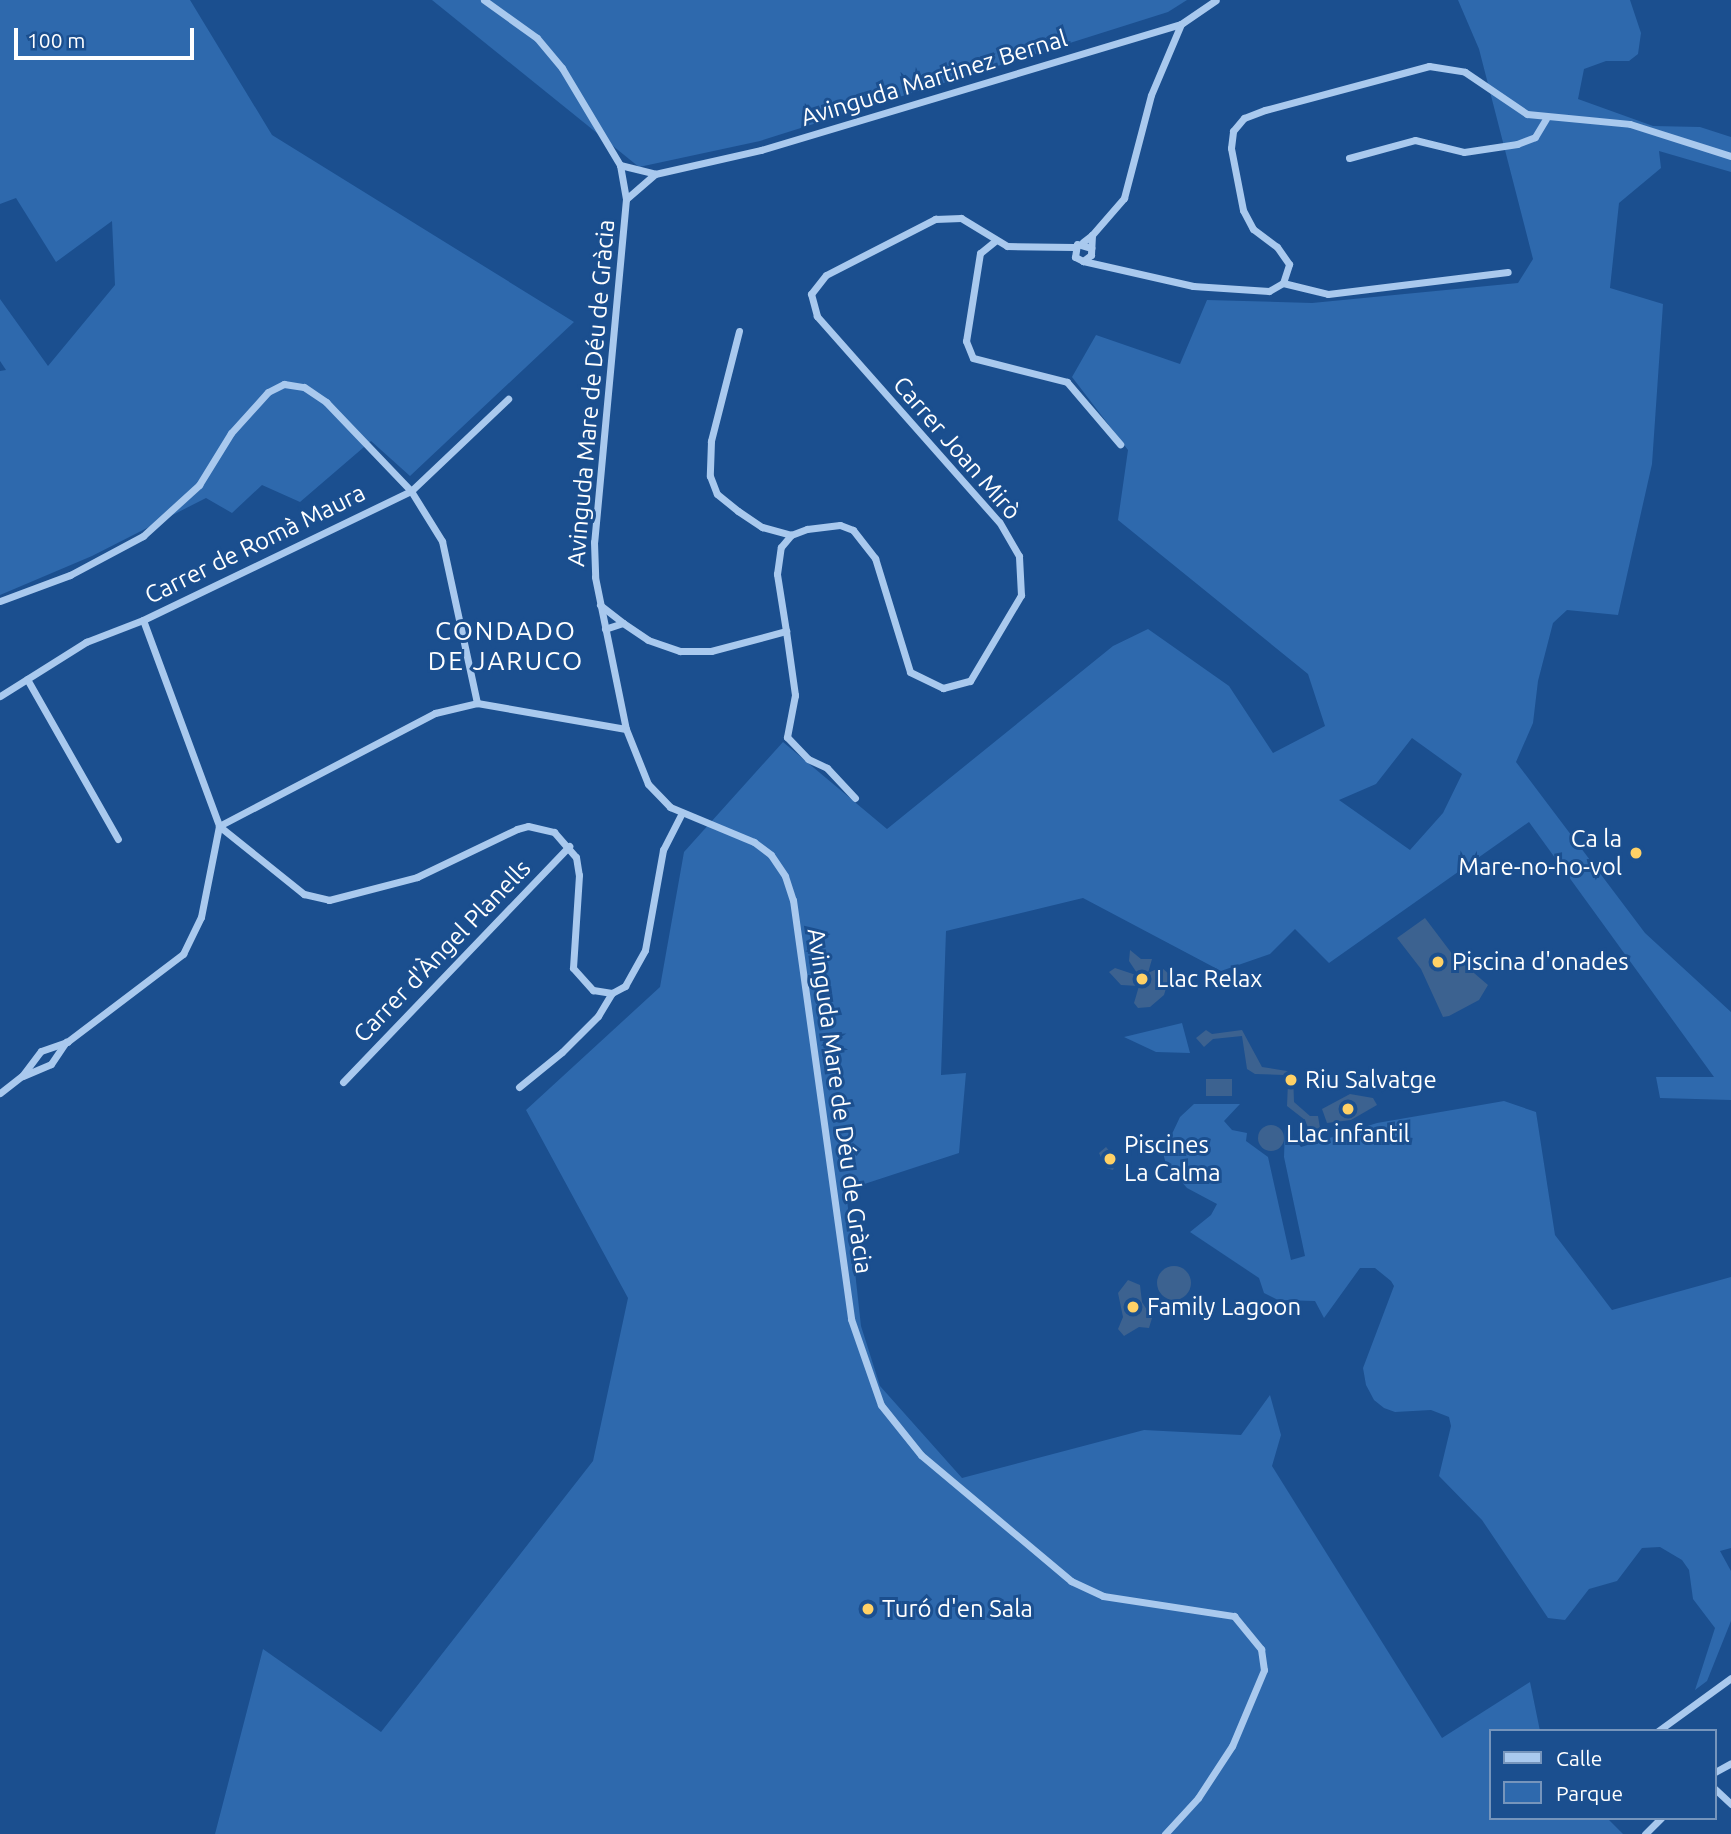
<!DOCTYPE html>
<meta charset="utf-8">
<style>
body{margin:0}
#map{position:relative;width:1731px;height:1834px;overflow:hidden;background:#1b4f8f;font-family:Ubuntu,sans-serif}
div>[style]{position:absolute}
[style*='--x']{left:calc(var(--x)*1px);top:calc(var(--y)*1px);width:calc(var(--w)*1px);rotate:calc(var(--a)*1deg)}
.green>*{inset:0;background:#2e69ad}
.water>*{inset:0;background:#3c6290;transform-origin:0 0}
.round{border-radius:50%}
.street>*{height:7px;margin:-3.5px;padding:0 3.5px;transform-origin:3.5px;border-radius:3.5px;background:#a9c9ee}
.dots>*{width:19px;height:19px;translate:-50% -50%;box-sizing:border-box;border:4px solid #1b4f8f;border-radius:50%}
span{translate:-50% -50%;white-space:nowrap;text-align:center;line-height:1.15;-webkit-text-stroke:6px #1b4f8f;paint-order:stroke}
.street-label{font-size:24px;color:#fff}
.poi-label{font-size:24px;color:#fff}
.right{translate:-100% -50%;text-align:right}
.left{translate:0 -50%;text-align:left}
.neighbourhood-label{font-size:26px;color:#fff;letter-spacing:2px}
.legend{position:absolute;left:1489px;top:1729px;width:228px;height:91px;box-sizing:border-box;background:#1b4f8f;border:2px solid #7695bc;margin:0;padding:9px 12px;list-style:none;font-size:21px;color:#fff}
.legend li{display:flex;align-items:center;gap:14px;height:35px}
.legend b{width:35px;border:2px solid #7695bc}
.scale{position:absolute;left:14px;top:28px;width:180px;height:32px;box-sizing:border-box;border:4px solid #fff;border-top:0;padding-left:9px;font-size:21px;line-height:24px;white-space:nowrap;color:#fff;-webkit-text-stroke:5px #1b4f8f;paint-order:stroke}
</style>
<div id="map">
<div class="green">
<i style="clip-path:polygon(0 0,190px 0,272px 135px,574px 322px,410px 476px,371px 441px,300px 502px,262px 485px,232px 513px,206px 498px,92px 556px,0 595px,0 371px,6px 370px,0 361px,0 299px,48px 366px,115px 285px,112px 221px,56px 262px,16px 198px,0 204px)"></i>
<i style="clip-path:polygon(432px 0,1187px 0,1168px 12px,760px 141px,639px 167px)"></i>
<i style="clip-path:polygon(evenodd,1458px 0,1630px 0,1641px 33px,1638px 54px,1629px 61px,1606px 61px,1584px 69px,1578px 99px,1653px 126px,1700px 127px,1731px 137px,1731px 172px,1659px 151px,1661px 168px,1619px 203px,1610px 288px,1663px 304px,1652px 464px,1618px 615px,1567px 610px,1553px 623px,1538px 681px,1533px 723px,1516px 762px,1645px 933px,1731px 1012px,1731px 1100px,1660px 1098px,1656px 1077px,1714px 1077px,1529px 822px,1329px 963px,1295px 929px,1270px 954px,1221px 971px,1083px 898px,946px 931px,941px 1075px,966px 1073px,959px 1153px,846px 1190px,861px 1326px,880px 1386px,962px 1478px,1144px 1430px,1241px 1435px,1270px 1395px,1281px 1435px,1272px 1466px,1442px 1738px,1530px 1682px,1540px 1731px,1491px 1731px,1491px 1818px,1607px 1818px,1623px 1834px,215px 1834px,263px 1649px,381px 1732px,593px 1461px,628px 1298px,526px 1110px,660px 987px,684px 852px,783px 742px,887px 829px,1113px 646px,1148px 629px,1229px 686px,1273px 753px,1325px 726px,1308px 674px,1118px 520px,1128px 450px,1072px 377px,1096px 335px,1180px 364px,1207px 300px,1312px 303px,1518px 283px,1533px 259px,1479px 49px,1458px 0,1412px 738px,1462px 774px,1443px 813px,1410px 850px,1339px 800px,1376px 784px,1412px 738px)"></i>
<i style="clip-path:polygon(1182px 1023px,1190px 1053px,1156px 1052px,1124px 1037px)"></i>
<i style="clip-path:polygon(1504px 1101px,1536px 1112px,1555px 1235px,1612px 1310px,1731px 1277px,1731px 1548px,1720px 1551px,1731px 1571px,1731px 1621px,1707px 1681px,1695px 1690px,1715px 1628px,1693px 1599px,1689px 1570px,1682px 1560px,1660px 1547px,1642px 1548px,1617px 1581px,1589px 1589px,1565px 1620px,1548px 1618px,1482px 1520px,1439px 1476px,1451px 1426px,1449px 1417px,1431px 1410px,1395px 1412px,1384px 1408px,1374px 1400px,1366px 1385px,1363px 1368px,1394px 1286px,1391px 1281px,1375px 1268px,1360px 1268px,1324px 1318px,1315px 1301px,1278px 1300px,1264px 1293px,1259px 1278px,1190px 1232px,1211px 1215px,1217px 1204px,1187px 1188px,1166px 1164px,1163px 1153px,1180px 1117px,1194px 1104px,1240px 1104px,1224px 1121px,1232px 1130px,1247px 1133px,1246px 1141px,1268px 1157px,1291px 1260px,1305px 1256px,1284px 1157px,1285px 1127px,1301px 1147px,1377px 1123px)"></i>
</div>
<div class="water">
<i style="clip-path:polygon(1425px 918px,1453px 955px,1488px 985px,1479px 1000px,1449px 1016px,1443px 1017px,1421px 969px,1397px 938px)"></i>
<i style="clip-path:polygon(1130px 950px,1141px 959px,1152px 959px,1148px 973px,1161px 967px,1170px 975px,1164px 995px,1150px 1007px,1138px 1008px,1134px 1003px,1139px 986px,1121px 985px,1109px 972px,1115px 968px,1139px 976px,1129px 961px)"></i>
<i style="clip-path:polygon(1206px 1030px,1212px 1034px,1242px 1030px,1262px 1067px,1293px 1072px,1294px 1102px,1310px 1116px,1318px 1116px,1320px 1128px,1309px 1130px,1305px 1120px,1287px 1106px,1288px 1082px,1284px 1075px,1255px 1074px,1247px 1069px,1242px 1036px,1213px 1039px,1204px 1047px,1196px 1038px)"></i>
<i style="left:1206px;top:1079px;width:26px;height:17px"></i>
<i style="clip-path:polygon(1350px 1094px,1373px 1098px,1377px 1105px,1351px 1120px,1327px 1123px,1322px 1109px)"></i>
<i class="round" style="left:1258px;top:1125px;width:26px;height:26px"></i>
<i style="clip-path:polygon(1106px 1147px,1117px 1160px,1113px 1170px,1106px 1168px,1099px 1153px)"></i>
<i class="round" style="left:1157px;top:1266px;width:34px;height:34px"></i>
<i style="clip-path:polygon(1128px 1280px,1140px 1285px,1142px 1302px,1152px 1318px,1149px 1328px,1139px 1327px,1124px 1336px,1118px 1329px,1123px 1317px,1118px 1293px)"></i>
</div>
<div class="street">
<i style="--x:484;--y:0;--w:65;--a:35.6"></i>
<i style="--x:537;--y:38;--w:39;--a:50"></i>
<i style="--x:562;--y:68;--w:113;--a:59.1"></i>
<i style="--x:620;--y:165;--w:35;--a:80"></i>
<i style="--x:626;--y:199;--w:344;--a:95.3"></i>
<i style="--x:594;--y:542;--w:35;--a:88"></i>
<i style="--x:595;--y:577;--w:155;--a:78.5"></i>
<i style="--x:626;--y:729;--w:59;--a:68.2"></i>
<i style="--x:648;--y:784;--w:32;--a:46"></i>
<i style="--x:670;--y:807;--w:91;--a:22.6"></i>
<i style="--x:754;--y:842;--w:21;--a:37"></i>
<i style="--x:771;--y:855;--w:25;--a:56"></i>
<i style="--x:785;--y:876;--w:25;--a:72"></i>
<i style="--x:793;--y:900;--w:423;--a:82.1"></i>
<i style="--x:851;--y:1319;--w:91;--a:70.8"></i>
<i style="--x:881;--y:1405;--w:64;--a:51.3"></i>
<i style="--x:921;--y:1455;--w:196;--a:40"></i>
<i style="--x:1071;--y:1581;--w:35;--a:25"></i>
<i style="--x:1103;--y:1596;--w:133;--a:8.7"></i>
<i style="--x:1234;--y:1616;--w:43;--a:50.7"></i>
<i style="--x:1261;--y:1649;--w:21;--a:82"></i>
<i style="--x:1264;--y:1670;--w:82;--a:112.8"></i>
<i style="--x:1232;--y:1746;--w:62;--a:123.2"></i>
<i style="--x:1198;--y:1798;--w:49;--a:132.5"></i>
<i style="--x:1349;--y:158;--w:68;--a:-15.3"></i>
<i style="--x:1415;--y:140;--w:50;--a:13.8"></i>
<i style="--x:1464;--y:152;--w:54;--a:-8.6"></i>
<i style="--x:1517;--y:144;--w:19;--a:-21"></i>
<i style="--x:1535;--y:137;--w:21;--a:-59"></i>
<i style="--x:620;--y:165;--w:36;--a:14"></i>
<i style="--x:655;--y:174;--w:38;--a:139"></i>
<i style="--x:655;--y:174;--w:109;--a:-12.8"></i>
<i style="--x:761;--y:150;--w:438;--a:-16.7"></i>
<i style="--x:1181;--y:24;--w:42;--a:-34.4"></i>
<i style="--x:1092;--y:235;--w:49;--a:-49.1"></i>
<i style="--x:1124;--y:198;--w:106;--a:-75.3"></i>
<i style="--x:1151;--y:95;--w:77;--a:-67.1"></i>
<i style="--x:995;--y:241;--w:19;--a:141"></i>
<i style="--x:980;--y:253;--w:89;--a:99"></i>
<i style="--x:966;--y:341;--w:18;--a:68"></i>
<i style="--x:973;--y:358;--w:97;--a:14.3"></i>
<i style="--x:1067;--y:382;--w:82;--a:49.5"></i>
<i style="--x:1083;--y:242;--w:11;--a:-38"></i>
<i style="--x:1092;--y:235;--w:20;--a:93"></i>
<i style="--x:1091;--y:255;--w:10;--a:143"></i>
<i style="--x:1083;--y:261;--w:9;--a:-153"></i>
<i style="--x:1075;--y:257;--w:13;--a:-81"></i>
<i style="--x:1077;--y:244;--w:15;--a:16"></i>
<i style="--x:1083;--y:261;--w:113;--a:12.8"></i>
<i style="--x:1193;--y:286;--w:76;--a:3.8"></i>
<i style="--x:1269;--y:291;--w:16;--a:-30"></i>
<i style="--x:1283;--y:283;--w:20;--a:-72"></i>
<i style="--x:1289;--y:264;--w:21;--a:-125"></i>
<i style="--x:1277;--y:247;--w:30;--a:-143"></i>
<i style="--x:1253;--y:229;--w:21;--a:-118"></i>
<i style="--x:1243;--y:210;--w:63;--a:-101"></i>
<i style="--x:1231;--y:148;--w:17;--a:-83"></i>
<i style="--x:1233;--y:131;--w:17;--a:-50"></i>
<i style="--x:1244;--y:118;--w:22;--a:-21"></i>
<i style="--x:1265;--y:110;--w:170;--a:-15"></i>
<i style="--x:1429;--y:66;--w:36;--a:9"></i>
<i style="--x:1465;--y:72;--w:75;--a:34.1"></i>
<i style="--x:1527;--y:114;--w:103;--a:5.5"></i>
<i style="--x:1630;--y:124;--w:106;--a:17.6"></i>
<i style="--x:1283;--y:283;--w:46;--a:13.7"></i>
<i style="--x:1328;--y:294;--w:181;--a:-7"></i>
<i style="--x:739;--y:331;--w:114;--a:104.3"></i>
<i style="--x:711;--y:441;--w:35;--a:92"></i>
<i style="--x:710;--y:476;--w:19;--a:69"></i>
<i style="--x:717;--y:494;--w:27;--a:39"></i>
<i style="--x:738;--y:511;--w:29;--a:34"></i>
<i style="--x:762;--y:527;--w:30;--a:15"></i>
<i style="--x:0;--y:601;--w:75;--a:-20.4"></i>
<i style="--x:70;--y:575;--w:83;--a:-28.1"></i>
<i style="--x:143;--y:536;--w:76;--a:-42.3"></i>
<i style="--x:199;--y:485;--w:61;--a:-58.4"></i>
<i style="--x:231;--y:433;--w:55;--a:-47.9"></i>
<i style="--x:268;--y:392;--w:18;--a:-27"></i>
<i style="--x:284;--y:384;--w:20;--a:9"></i>
<i style="--x:304;--y:387;--w:27;--a:34"></i>
<i style="--x:326;--y:402;--w:123;--a:46.3"></i>
<i style="--x:411;--y:491;--w:59;--a:58.2"></i>
<i style="--x:442;--y:541;--w:166;--a:77.8"></i>
<i style="--x:600;--y:605;--w:29;--a:38"></i>
<i style="--x:623;--y:623;--w:19;--a:162"></i>
<i style="--x:143;--y:620;--w:220;--a:69.7"></i>
<i style="--x:623;--y:623;--w:30;--a:34"></i>
<i style="--x:648;--y:640;--w:34;--a:19"></i>
<i style="--x:680;--y:651;--w:31;--a:0"></i>
<i style="--x:711;--y:651;--w:78;--a:-14.9"></i>
<i style="--x:786;--y:631;--w:58;--a:-99"></i>
<i style="--x:777;--y:574;--w:27;--a:-82"></i>
<i style="--x:781;--y:547;--w:16;--a:-50"></i>
<i style="--x:791;--y:535;--w:17;--a:-21"></i>
<i style="--x:807;--y:529;--w:33;--a:-7"></i>
<i style="--x:840;--y:525;--w:14;--a:21"></i>
<i style="--x:853;--y:530;--w:36;--a:52"></i>
<i style="--x:875;--y:558;--w:119;--a:72.9"></i>
<i style="--x:910;--y:672;--w:37;--a:26"></i>
<i style="--x:943;--y:688;--w:28;--a:-15"></i>
<i style="--x:970;--y:681;--w:100;--a:-59.3"></i>
<i style="--x:1021;--y:595;--w:39;--a:-93"></i>
<i style="--x:1019;--y:556;--w:39;--a:-120"></i>
<i style="--x:999;--y:522;--w:275;--a:-131.5"></i>
<i style="--x:817;--y:316;--w:23;--a:-105"></i>
<i style="--x:811;--y:294;--w:24;--a:-52"></i>
<i style="--x:826;--y:275;--w:123;--a:-27.2"></i>
<i style="--x:935;--y:219;--w:26;--a:-2"></i>
<i style="--x:961;--y:218;--w:54;--a:31.3"></i>
<i style="--x:1007;--y:246;--w:67;--a:0.9"></i>
<i style="--x:786;--y:631;--w:65;--a:82"></i>
<i style="--x:795;--y:695;--w:43;--a:100.8"></i>
<i style="--x:787;--y:737;--w:30;--a:46"></i>
<i style="--x:808;--y:759;--w:21;--a:25"></i>
<i style="--x:827;--y:768;--w:41;--a:47"></i>
<i style="--x:27;--y:679;--w:184;--a:60.4"></i>
<i style="--x:0;--y:696;--w:102;--a:-32.1"></i>
<i style="--x:86;--y:642;--w:61;--a:-21.1"></i>
<i style="--x:143;--y:620;--w:297;--a:-25.7"></i>
<i style="--x:411;--y:491;--w:134;--a:-43.5"></i>
<i style="--x:219;--y:826;--w:109;--a:38.7"></i>
<i style="--x:304;--y:894;--w:26;--a:13"></i>
<i style="--x:329;--y:900;--w:91;--a:-14.6"></i>
<i style="--x:417;--y:877;--w:111;--a:-25.6"></i>
<i style="--x:517;--y:829;--w:11;--a:-15"></i>
<i style="--x:528;--y:826;--w:27;--a:13"></i>
<i style="--x:554;--y:832;--w:33;--a:49"></i>
<i style="--x:576;--y:857;--w:18;--a:81"></i>
<i style="--x:579;--y:875;--w:93;--a:93.7"></i>
<i style="--x:573;--y:968;--w:30;--a:48"></i>
<i style="--x:593;--y:990;--w:19;--a:9"></i>
<i style="--x:612;--y:993;--w:15;--a:-28"></i>
<i style="--x:625;--y:986;--w:41;--a:-60.9"></i>
<i style="--x:645;--y:950;--w:102;--a:-79.8"></i>
<i style="--x:663;--y:850;--w:39;--a:-63"></i>
<i style="--x:219;--y:826;--w:244;--a:-27.6"></i>
<i style="--x:435;--y:713;--w:43;--a:-13.4"></i>
<i style="--x:477;--y:703;--w:151;--a:9.9"></i>
<i style="--x:23;--y:1076;--w:30;--a:-23"></i>
<i style="--x:51;--y:1064;--w:27;--a:-56"></i>
<i style="--x:343;--y:1082;--w:327;--a:-46.2"></i>
<i style="--x:519;--y:1087;--w:55;--a:-39.1"></i>
<i style="--x:562;--y:1052;--w:51;--a:-45"></i>
<i style="--x:598;--y:1016;--w:27;--a:-59"></i>
<i style="--x:0;--y:1093;--w:28;--a:-38"></i>
<i style="--x:22;--y:1076;--w:31;--a:-53"></i>
<i style="--x:41;--y:1051;--w:28;--a:-19"></i>
<i style="--x:67;--y:1042;--w:146;--a:-37.2"></i>
<i style="--x:183;--y:954;--w:41;--a:-64.1"></i>
<i style="--x:201;--y:917;--w:93;--a:-78.8"></i>
<i style="--x:1658;--y:1731;--w:90;--a:-36"></i>
<i style="--x:1715;--y:1772;--w:18;--a:-29"></i>
<i style="--x:1715;--y:1789;--w:22;--a:43"></i>
<i style="--x:1645;--y:1834;--w:23;--a:-45"></i>
</div>
<div class="dots">
<i style="left:1636px;top:853px;background:#ffd166"></i>
<i style="left:1438px;top:962px;background:#ffd166"></i>
<i style="left:1142px;top:979px;background:#ffd166"></i>
<i style="left:1291px;top:1080px;background:#ffd166"></i>
<i style="left:1348px;top:1109px;background:#ffd166"></i>
<i style="left:1110px;top:1159px;background:#ffd166"></i>
<i style="left:1133px;top:1307px;background:#ffd166"></i>
<i style="left:868px;top:1609px;background:#ffd166"></i>
</div>
<div class="street-label">
<span style="left:934px;top:78px;rotate:-17deg">Avinguda Martinez Bernal</span>
<span style="left:591px;top:393px;rotate:-85deg">Avinguda Mare de Déu de Gràcia</span>
<span style="left:957px;top:448px;rotate:49deg">Carrer Joan Mirò</span>
<span style="left:255px;top:544px;rotate:-26deg">Carrer de Romà Maura</span>
<span style="left:442px;top:951px;rotate:-46deg">Carrer d'Àngel Planells</span>
<span style="left:840px;top:1101px;rotate:82deg">Avinguda Mare de Déu de Gràcia</span>
</div>
<div class="poi-label">
<span class="right" style="left:1622px;top:853px">Ca la<br>Mare-no-ho-vol</span>
<span class="left" style="left:1452px;top:962px">Piscina d'onades</span>
<span class="left" style="left:1156px;top:979px">Llac Relax</span>
<span class="left" style="left:1305px;top:1080px">Riu Salvatge</span>
<span style="left:1348px;top:1134px">Llac infantil</span>
<span class="left" style="left:1124px;top:1159px">Piscines<br>La Calma</span>
<span class="left" style="left:1147px;top:1307px">Family Lagoon</span>
<span class="left" style="left:882px;top:1609px">Turó d'en Sala</span>
</div>
<div class="neighbourhood-label">
<span style="left:506px;top:646px">CONDADO<br>DE JARUCO</span>
</div>
<ul class="legend">
<li><b style="height:9px;background:#a9c9ee"></b>Calle</li>
<li><b style="height:19px;background:#2e69ad"></b>Parque</li>
</ul>
<div class="scale">100 m</div>
</div>
